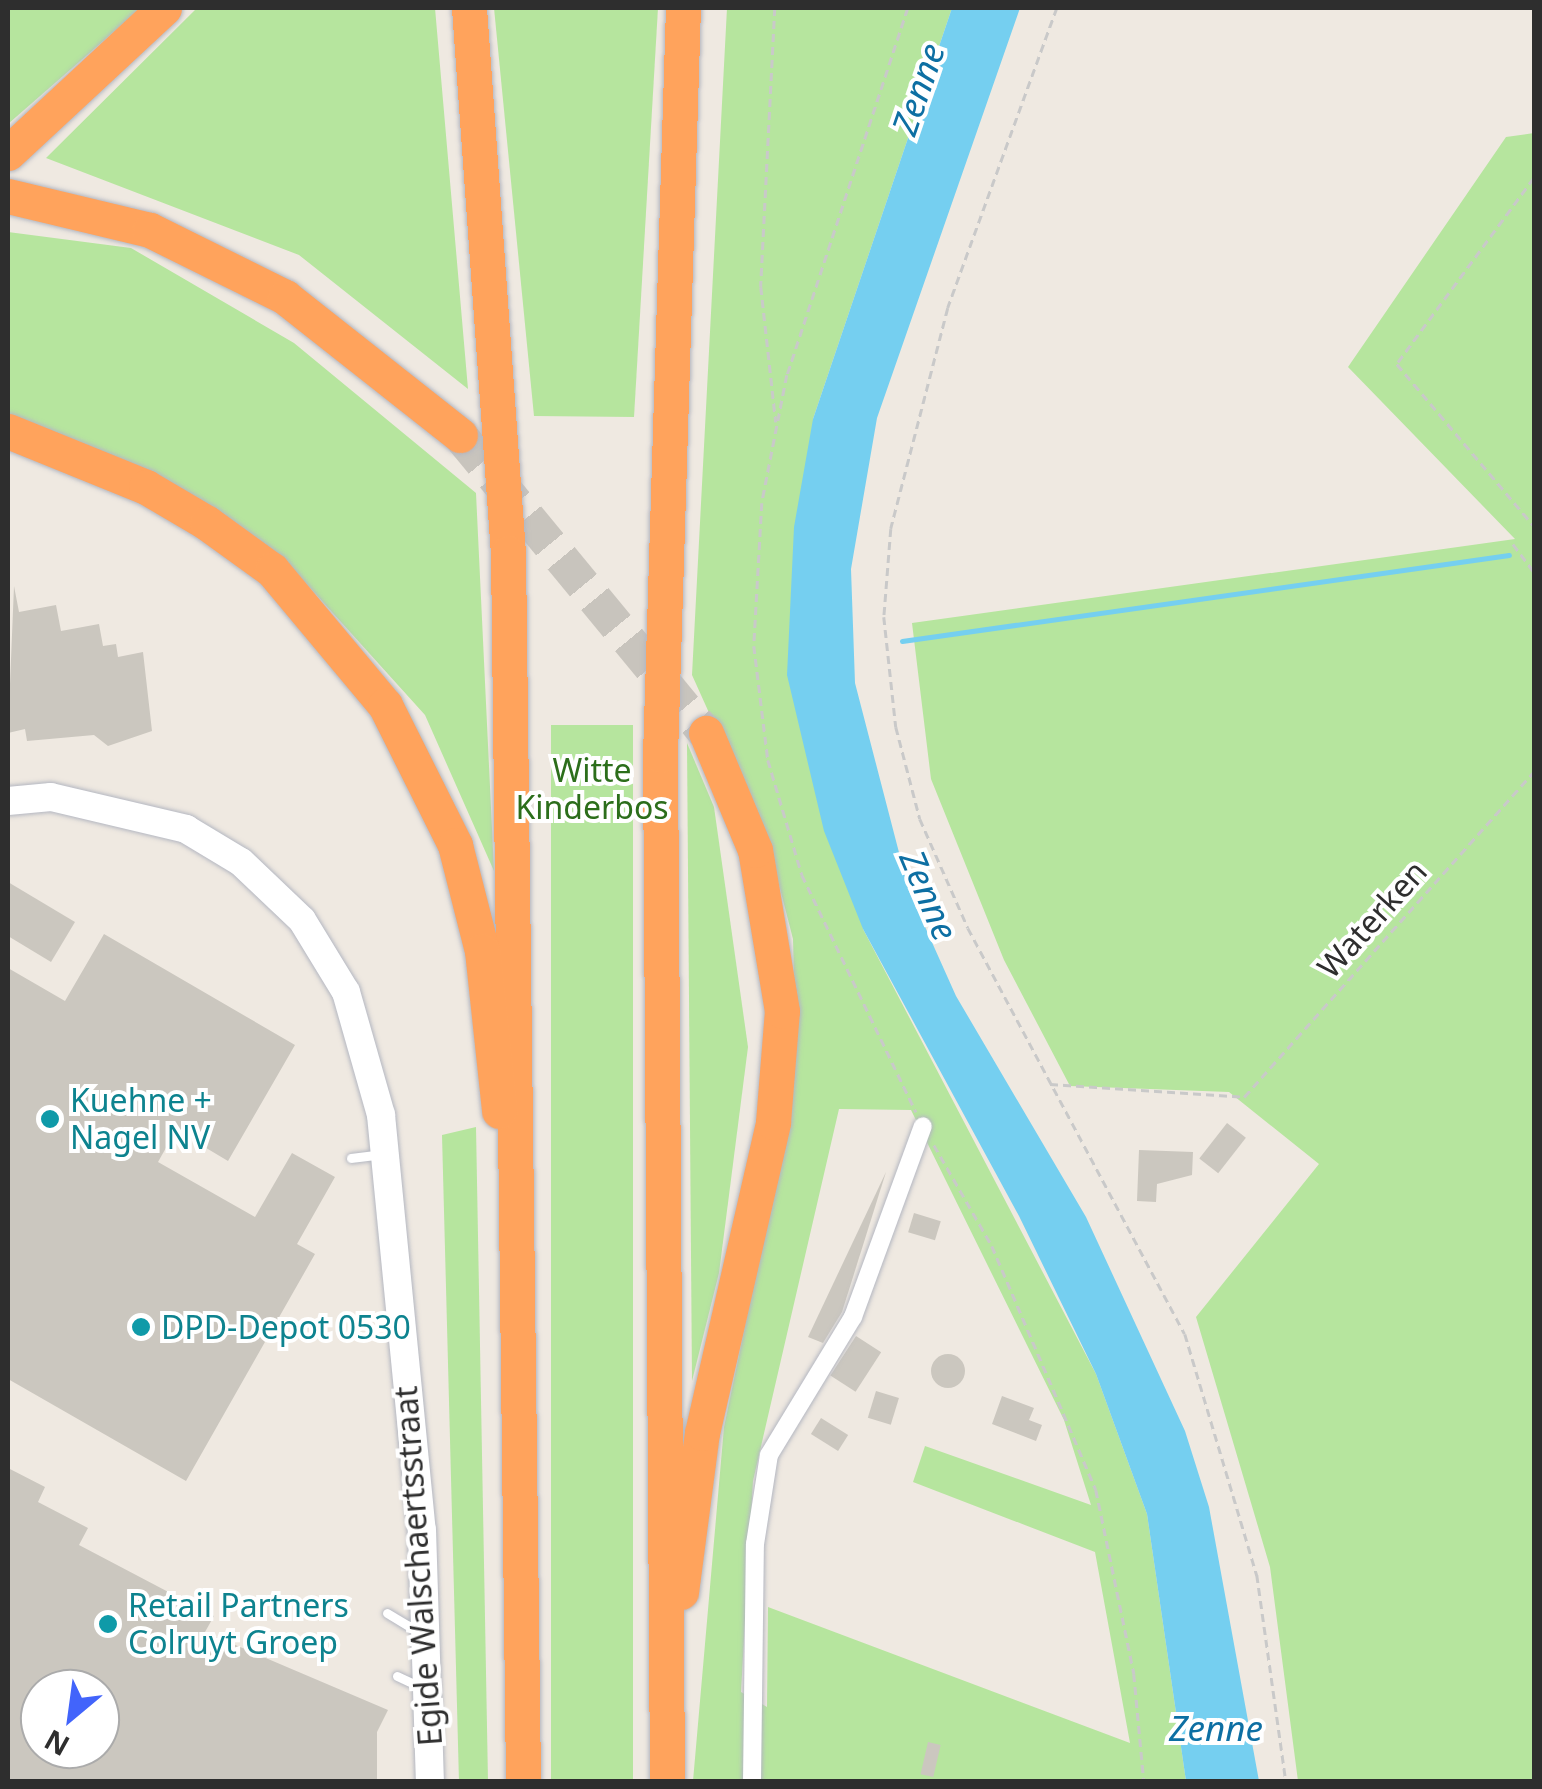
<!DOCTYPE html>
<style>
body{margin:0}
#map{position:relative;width:1542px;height:1789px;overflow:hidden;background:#efe9e1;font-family:"Noto Sans",sans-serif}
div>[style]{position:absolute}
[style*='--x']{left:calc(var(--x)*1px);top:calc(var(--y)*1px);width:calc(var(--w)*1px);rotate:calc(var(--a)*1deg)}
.green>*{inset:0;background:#b6e59e;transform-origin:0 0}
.water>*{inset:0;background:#75cff0}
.stream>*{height:5px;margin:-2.5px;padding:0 2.5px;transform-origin:2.5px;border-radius:2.5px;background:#75cff0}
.building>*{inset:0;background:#cbc7bf;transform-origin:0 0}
.round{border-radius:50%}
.motorway-tunnel>*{height:35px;margin-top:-17.5px;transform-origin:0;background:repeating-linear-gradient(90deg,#c8c4bd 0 35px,transparent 0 53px)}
.path>*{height:2.5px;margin-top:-1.25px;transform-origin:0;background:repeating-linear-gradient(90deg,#c9c9c9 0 8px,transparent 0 13px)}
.roads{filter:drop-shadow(0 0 2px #b4b7c1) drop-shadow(0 0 2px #b4b7c1)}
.service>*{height:9px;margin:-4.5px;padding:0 4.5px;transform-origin:4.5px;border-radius:4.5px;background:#fff}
.minor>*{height:18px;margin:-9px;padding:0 9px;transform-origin:9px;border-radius:9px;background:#fff}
.secondary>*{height:28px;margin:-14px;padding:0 14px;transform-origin:14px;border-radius:14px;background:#fff}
.motorway>*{height:35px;margin:-17.5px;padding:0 17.5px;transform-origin:17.5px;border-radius:17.5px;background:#ffa35c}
.dots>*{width:28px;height:28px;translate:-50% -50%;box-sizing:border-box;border:5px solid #fff;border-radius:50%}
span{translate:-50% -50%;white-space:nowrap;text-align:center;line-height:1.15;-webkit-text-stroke:8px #fff;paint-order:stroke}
.park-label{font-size:32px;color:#2c6e1b}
.street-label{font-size:32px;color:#2e2e2e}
.culture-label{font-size:32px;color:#0d838f}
.left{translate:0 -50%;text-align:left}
.water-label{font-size:35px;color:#0d6fa3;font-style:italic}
.frame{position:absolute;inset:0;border:10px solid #2e2e2e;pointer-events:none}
.north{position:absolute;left:20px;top:1669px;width:100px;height:100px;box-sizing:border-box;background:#fff;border:2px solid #ababab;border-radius:50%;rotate:209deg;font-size:28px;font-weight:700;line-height:40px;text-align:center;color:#2e2e2e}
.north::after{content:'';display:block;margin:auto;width:35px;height:45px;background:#4264fb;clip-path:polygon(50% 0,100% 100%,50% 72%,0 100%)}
</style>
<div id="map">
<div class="green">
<i style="clip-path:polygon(8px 8px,141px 8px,8px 124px)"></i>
<i style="clip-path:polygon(197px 8px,435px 8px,468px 389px,299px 255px,46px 158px)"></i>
<i style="clip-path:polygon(494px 8px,658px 8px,634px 417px,534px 416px)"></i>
<i style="clip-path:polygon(evenodd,727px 8px,952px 8px,813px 419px,863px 929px,1096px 1374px,1147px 1514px,1186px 1781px,693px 1781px,724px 1427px,793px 1096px,795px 1018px,793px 939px,769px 846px,692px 675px,727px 8px,839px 1109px,911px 1110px,1064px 1420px,1091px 1505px,925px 1446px,913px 1482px,1095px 1552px,1130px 1743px,768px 1607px,767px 1707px,741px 1692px,753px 1481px,839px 1109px)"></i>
<i style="clip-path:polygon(1534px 133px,1534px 1781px,1298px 1781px,1270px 1567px,1196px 1317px,1319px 1164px,1229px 1092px,1070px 1086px,1004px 960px,931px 779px,912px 623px,1515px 539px,1348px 367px,1506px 137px)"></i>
<i style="clip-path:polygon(8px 232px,131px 248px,294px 343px,476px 493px,494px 871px,425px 715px,285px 560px,8px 421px)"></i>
<i style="left:633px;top:725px;width:1056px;height:82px;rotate:90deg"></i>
<i style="clip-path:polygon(687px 743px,714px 807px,748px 1047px,719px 1273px,692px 1381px)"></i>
<i style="clip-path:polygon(476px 1127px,488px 1781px,459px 1782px,442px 1135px)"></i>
</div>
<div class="water">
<i style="clip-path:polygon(952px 8px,1020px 8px,877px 418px,851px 569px,855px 683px,909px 891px,956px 996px,1086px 1217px,1185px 1431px,1209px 1507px,1259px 1781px,1186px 1781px,1147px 1514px,1096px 1374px,1019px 1216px,863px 929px,824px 831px,787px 675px,794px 527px,813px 419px)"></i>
</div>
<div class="stream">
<i style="--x:902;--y:641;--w:613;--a:-8.06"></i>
</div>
<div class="building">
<i style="clip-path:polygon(14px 586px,19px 612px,56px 605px,61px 631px,99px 624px,103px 646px,116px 644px,118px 657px,143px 652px,152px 731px,108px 746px,94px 735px,27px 741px,25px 729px,8px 733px)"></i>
<i style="clip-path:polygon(8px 882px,75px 922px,51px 962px,8px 936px)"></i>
<i style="clip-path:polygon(104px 934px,295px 1045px,228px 1161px,176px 1130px,158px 1162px,255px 1217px,292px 1153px,335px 1177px,297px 1244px,315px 1254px,186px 1481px,8px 1379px,8px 968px,65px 1001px)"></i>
<i style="left:1227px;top:1123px;width:24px;height:45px;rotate:38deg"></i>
<i style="clip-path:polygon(1139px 1150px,1193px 1152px,1192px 1175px,1157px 1184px,1156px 1202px,1137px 1201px)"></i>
<i style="clip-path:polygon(886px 1172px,842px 1312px,823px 1343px,808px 1337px)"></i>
<i style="left:914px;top:1213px;width:28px;height:20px;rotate:17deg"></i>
<i style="left:856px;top:1336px;width:30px;height:47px;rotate:33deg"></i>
<i class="round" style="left:931px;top:1354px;width:34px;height:34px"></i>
<i style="left:876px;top:1391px;width:24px;height:28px;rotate:17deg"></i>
<i style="clip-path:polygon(1002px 1396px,1034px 1408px,1029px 1420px,1042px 1425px,1036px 1441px,992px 1424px)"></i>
<i style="left:821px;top:1418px;width:32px;height:19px;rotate:32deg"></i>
<i style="clip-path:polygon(evenodd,8px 1468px,45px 1487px,38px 1502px,88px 1528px,79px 1545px,214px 1616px,205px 1632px,388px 1710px,377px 1732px,377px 1782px,8px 1782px,8px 1468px,40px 1689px,100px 1689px,100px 1749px,40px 1749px,40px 1689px)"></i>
<i style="left:928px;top:1742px;width:13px;height:33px;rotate:13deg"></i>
</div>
<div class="motorway-tunnel">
<i style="--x:460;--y:435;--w:386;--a:50.5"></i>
</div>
<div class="path">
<i style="--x:775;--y:8;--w:279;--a:92.9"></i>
<i style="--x:761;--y:287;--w:136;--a:83.7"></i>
<i style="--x:908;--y:8;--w:386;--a:108.2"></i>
<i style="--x:787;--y:375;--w:130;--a:101.1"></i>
<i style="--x:762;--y:503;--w:143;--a:93.2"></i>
<i style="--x:754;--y:646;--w:115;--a:83"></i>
<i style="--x:768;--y:760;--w:120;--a:73.5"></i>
<i style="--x:802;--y:875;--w:263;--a:64.3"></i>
<i style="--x:1057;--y:8;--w:319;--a:110"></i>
<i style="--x:948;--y:308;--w:228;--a:104.5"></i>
<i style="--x:891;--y:529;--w:88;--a:94.5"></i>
<i style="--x:884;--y:617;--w:111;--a:83.8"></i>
<i style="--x:896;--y:727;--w:95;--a:75.4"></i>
<i style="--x:920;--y:819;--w:119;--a:66.2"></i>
<i style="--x:968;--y:928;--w:460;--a:61.9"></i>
<i style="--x:1185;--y:1334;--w:252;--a:73.4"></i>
<i style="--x:1257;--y:1575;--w:209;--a:82"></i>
<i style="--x:1534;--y:178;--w:231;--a:126.4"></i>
<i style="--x:1397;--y:364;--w:212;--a:49.8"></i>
<i style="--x:1513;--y:544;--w:35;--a:53"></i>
<i style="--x:1050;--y:1084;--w:194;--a:3.8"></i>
<i style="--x:1244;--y:1097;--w:436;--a:-48.3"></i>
<i style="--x:934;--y:1145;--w:116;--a:60.1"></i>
<i style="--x:992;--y:1246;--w:265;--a:66.9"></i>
<i style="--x:1096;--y:1490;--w:188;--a:78.3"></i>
<i style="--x:1134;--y:1674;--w:108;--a:84.7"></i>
</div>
<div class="roads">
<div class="service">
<i style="--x:351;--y:1158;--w:32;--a:-7"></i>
<i style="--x:387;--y:1613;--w:37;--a:31"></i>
<i style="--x:397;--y:1676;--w:29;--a:25"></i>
</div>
<div class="minor">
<i style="--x:752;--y:1782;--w:238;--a:-89.3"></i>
<i style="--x:755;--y:1544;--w:90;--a:-81.1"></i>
<i style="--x:769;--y:1455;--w:162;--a:-58.7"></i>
<i style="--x:853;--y:1317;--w:203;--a:-69.9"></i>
</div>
<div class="secondary">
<i style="--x:8;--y:801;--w:43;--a:-5.3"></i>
<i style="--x:51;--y:797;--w:139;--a:13.3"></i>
<i style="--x:186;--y:829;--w:64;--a:31"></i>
<i style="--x:241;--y:862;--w:84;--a:43.6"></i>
<i style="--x:302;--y:920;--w:84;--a:58.6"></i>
<i style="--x:346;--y:992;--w:128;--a:74.1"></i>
<i style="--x:381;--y:1115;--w:417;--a:84.4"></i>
<i style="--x:422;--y:1530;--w:252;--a:88.2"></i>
</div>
<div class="motorway">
<i style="--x:469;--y:8;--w:546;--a:85.91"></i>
<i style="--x:508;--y:553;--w:1229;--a:89.3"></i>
<i style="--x:8;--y:153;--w:213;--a:-42.9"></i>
<i style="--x:8;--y:196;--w:146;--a:13.5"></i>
<i style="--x:150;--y:230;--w:151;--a:26.4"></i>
<i style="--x:285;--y:297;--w:223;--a:38.3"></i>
<i style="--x:8;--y:431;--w:149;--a:22.1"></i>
<i style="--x:146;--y:487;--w:71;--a:30.5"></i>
<i style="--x:207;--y:523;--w:80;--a:35.9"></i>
<i style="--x:272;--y:570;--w:176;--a:50.1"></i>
<i style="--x:385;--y:705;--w:157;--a:63.4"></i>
<i style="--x:455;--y:845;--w:109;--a:75.7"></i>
<i style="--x:482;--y:951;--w:161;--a:83.9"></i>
<i style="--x:681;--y:1592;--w:160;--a:-82.5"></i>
<i style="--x:702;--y:1433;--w:319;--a:-77.1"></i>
<i style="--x:773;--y:1122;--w:111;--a:-85.4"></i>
<i style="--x:782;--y:1011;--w:163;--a:-99.5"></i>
<i style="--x:755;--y:850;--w:127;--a:-112.7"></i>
<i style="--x:667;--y:1782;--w:1027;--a:-90.39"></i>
<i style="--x:660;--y:755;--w:747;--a:-88.24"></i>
</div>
</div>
<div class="dots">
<i style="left:50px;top:1119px;background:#0f9aa8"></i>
<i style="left:141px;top:1327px;background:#0f9aa8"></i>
<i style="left:108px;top:1624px;background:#0f9aa8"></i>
</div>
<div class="park-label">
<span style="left:592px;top:789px">Witte<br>Kinderbos</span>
</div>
<div class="street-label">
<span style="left:1372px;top:919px;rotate:-48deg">Waterken</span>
<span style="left:418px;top:1566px;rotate:-94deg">Egide Walschaertsstraat</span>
</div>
<div class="culture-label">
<span class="left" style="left:70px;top:1119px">Kuehne +<br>Nagel NV</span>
<span class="left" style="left:161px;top:1327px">DPD-Depot 0530</span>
<span class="left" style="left:128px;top:1624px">Retail Partners<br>Colruyt Groep</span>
</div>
<div class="water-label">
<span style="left:918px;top:89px;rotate:-71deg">Zenne</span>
<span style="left:929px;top:895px;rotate:67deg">Zenne</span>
<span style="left:1216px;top:1728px">Zenne</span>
</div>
<div class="frame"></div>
<div class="north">N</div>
</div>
